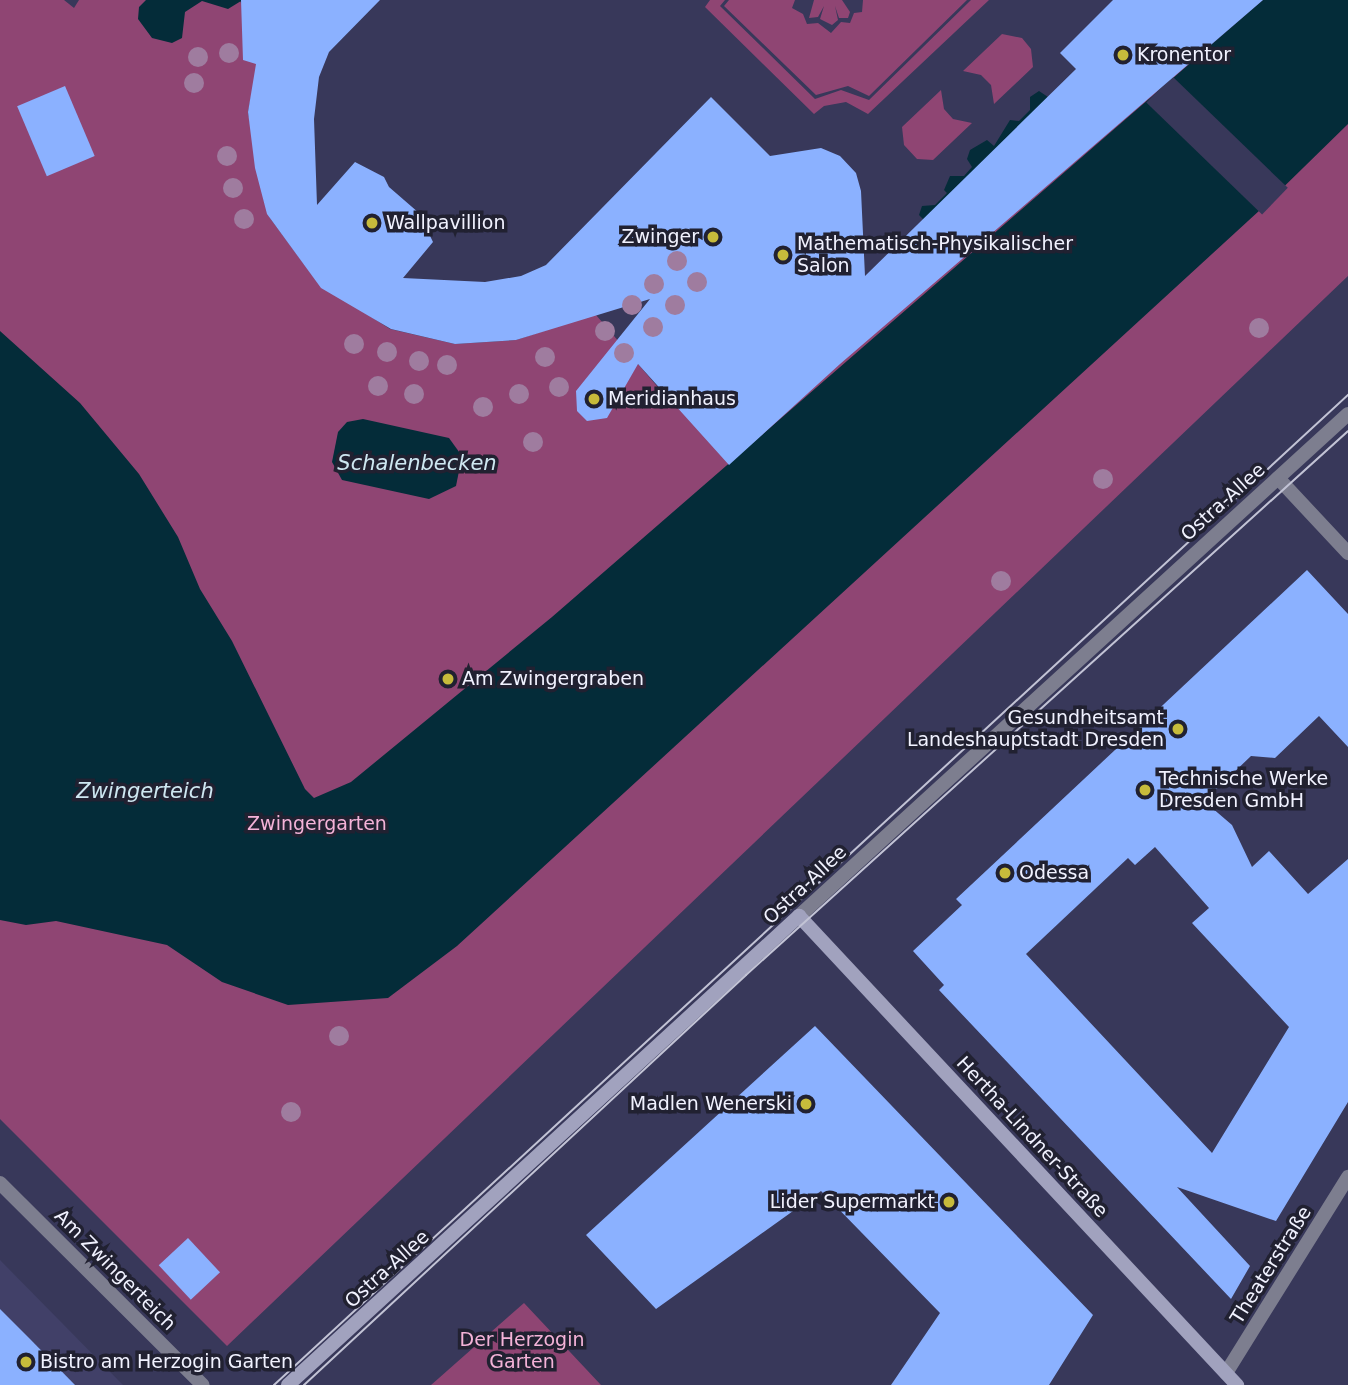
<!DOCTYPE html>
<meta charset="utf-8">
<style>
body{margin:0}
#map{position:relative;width:1348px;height:1385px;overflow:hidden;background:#38385a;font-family:"DejaVu Sans",sans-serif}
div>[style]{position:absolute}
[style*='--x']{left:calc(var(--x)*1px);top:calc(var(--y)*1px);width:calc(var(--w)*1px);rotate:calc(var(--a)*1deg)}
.built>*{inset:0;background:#414068}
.green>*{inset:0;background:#8f4573}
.water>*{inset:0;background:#042c39}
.pier>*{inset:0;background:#38385a;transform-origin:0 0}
.building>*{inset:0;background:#8bb1ff;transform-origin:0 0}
.street>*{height:14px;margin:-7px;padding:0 7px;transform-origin:7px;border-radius:7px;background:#7d7e8f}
.secondary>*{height:14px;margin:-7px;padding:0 7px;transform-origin:7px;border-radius:7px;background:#a1a2be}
.tram>*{height:2px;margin:-1px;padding:0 1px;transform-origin:1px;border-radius:1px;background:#c2c3d5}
.trees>*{width:20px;height:20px;margin:-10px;border-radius:50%;background:#9f7c9f}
.dots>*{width:19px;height:19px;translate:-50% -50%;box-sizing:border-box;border:4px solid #212131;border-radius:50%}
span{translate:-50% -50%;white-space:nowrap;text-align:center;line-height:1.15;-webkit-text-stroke:7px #212131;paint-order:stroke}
.poi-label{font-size:19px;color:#f1f2ff}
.left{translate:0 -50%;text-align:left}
.right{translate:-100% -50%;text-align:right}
.street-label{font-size:19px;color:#f1f2ff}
.park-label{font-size:19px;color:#f4b3d8}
.water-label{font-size:21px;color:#cee7f1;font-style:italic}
</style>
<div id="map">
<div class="built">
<i style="clip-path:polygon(0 1260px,123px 1385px,0 1385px)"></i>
</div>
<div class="green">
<i style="clip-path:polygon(0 0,64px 0,74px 8px,79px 0,239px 0,256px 23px,260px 52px,248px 112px,264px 201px,270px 218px,318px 283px,390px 329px,455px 344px,516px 340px,568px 323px,590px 308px,668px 399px,675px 400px,1172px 76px,1213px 44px,1348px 0,1348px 276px,227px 1346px,0 1119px)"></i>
<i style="clip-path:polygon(710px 0,725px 0,720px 6px,815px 99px,841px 90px,869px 100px,971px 0,989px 0,868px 114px,846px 102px,824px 106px,814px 114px,705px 7px)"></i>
<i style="clip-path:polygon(729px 0,795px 0,792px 8px,803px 14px,807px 24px,818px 23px,831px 33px,841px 22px,850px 23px,854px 13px,862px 12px,863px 0,967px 0,869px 96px,848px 86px,816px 95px,724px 6px)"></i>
<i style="clip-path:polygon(814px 0,842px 0,850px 12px,848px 18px,839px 18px,835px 6px,838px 20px,832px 25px,820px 19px,824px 6px,818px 17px,809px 18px)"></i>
<i style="clip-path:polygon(1002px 34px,1022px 38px,1031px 49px,1033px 67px,994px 104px,991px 85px,981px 75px,963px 71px)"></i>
<i style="clip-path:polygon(941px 90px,944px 109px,953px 119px,972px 123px,933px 160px,917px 159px,904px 145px,902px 127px)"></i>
<i style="clip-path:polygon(524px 1303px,601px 1385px,431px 1385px,439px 1378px)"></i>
</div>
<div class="water">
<i style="clip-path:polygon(146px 0,241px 0,241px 1px,228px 9px,202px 1px,185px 12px,182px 38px,172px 43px,152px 38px,138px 19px,139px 7px)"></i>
<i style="clip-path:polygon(1263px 0,1348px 0,1348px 124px,1260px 210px,457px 946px,388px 998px,288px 1005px,222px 982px,167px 945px,56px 921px,26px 925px,0 920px,0 331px,80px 403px,139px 474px,178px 537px,200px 589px,232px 641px,305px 789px,314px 798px,351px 782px,552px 617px)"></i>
<i style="clip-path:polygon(1039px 91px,1048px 97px,924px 220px,919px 215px,922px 206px,935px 205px,947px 193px,944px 190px,950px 176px,964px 176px,972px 167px,967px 159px,970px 150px,987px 140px,994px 146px,1010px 120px,1019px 121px,1030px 110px,1030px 97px)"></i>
<i style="clip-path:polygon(363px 419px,449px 438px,462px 456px,456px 486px,429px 499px,342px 480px,332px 462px,338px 432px,347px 422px)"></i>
</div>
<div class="pier">
<i style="left:1172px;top:76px;width:161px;height:37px;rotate:44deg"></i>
</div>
<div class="building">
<i style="clip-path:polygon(241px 0,380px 0,329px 52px,319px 77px,314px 119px,317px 205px,355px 162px,384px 177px,389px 187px,419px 213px,433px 242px,403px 278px,485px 282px,521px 276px,546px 265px,711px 97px,770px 156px,821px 148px,840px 156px,856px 173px,861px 191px,865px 276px,1076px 69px,1060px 53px,1113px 0,1263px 0,840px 364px,729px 465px,638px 364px,607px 418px,587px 421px,577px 411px,576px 391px,650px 299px,516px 340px,455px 344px,391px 329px,321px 288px,267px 214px,255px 168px,248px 112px,256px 64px,243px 60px)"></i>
<i style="left:65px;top:86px;width:76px;height:52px;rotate:67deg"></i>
<i style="clip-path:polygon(evenodd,1307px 570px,1348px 614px,1348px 747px,1319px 716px,1275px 758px,1251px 756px,1204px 801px,1232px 825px,1252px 867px,1269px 851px,1308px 894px,1348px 859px,1348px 1102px,1276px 1221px,1177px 1187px,1250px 1266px,1231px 1299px,939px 990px,944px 985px,913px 951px,962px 905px,956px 899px,1307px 570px,1155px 847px,1209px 908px,1192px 923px,1289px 1027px,1212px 1153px,1026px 954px,1128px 858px,1135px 865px,1155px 847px)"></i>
<i style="clip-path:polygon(815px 1026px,1093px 1315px,1049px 1385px,891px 1385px,940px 1313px,821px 1191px,656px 1309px,586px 1235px)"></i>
<i style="left:188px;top:1238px;width:47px;height:40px;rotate:47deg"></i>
<i style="clip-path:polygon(0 1309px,30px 1339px,75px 1385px,0 1385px)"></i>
</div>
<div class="street">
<i style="--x:1278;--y:478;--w:103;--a:47"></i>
<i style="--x:799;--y:916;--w:744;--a:-42.44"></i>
<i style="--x:0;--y:1183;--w:286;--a:44.9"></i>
<i style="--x:1226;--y:1373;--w:231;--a:-58.1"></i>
</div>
<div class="secondary">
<i style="--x:288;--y:1385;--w:694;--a:-42.55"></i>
<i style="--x:799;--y:916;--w:642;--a:46.96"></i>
</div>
<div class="tram">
<i style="--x:274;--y:1385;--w:1461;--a:-42.67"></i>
<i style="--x:304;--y:1385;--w:603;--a:-42.85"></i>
<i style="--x:746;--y:975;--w:811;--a:-42.1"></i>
</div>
<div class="trees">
<i style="left:229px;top:53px"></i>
<i style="left:198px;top:57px"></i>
<i style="left:194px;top:83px"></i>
<i style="left:227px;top:156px"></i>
<i style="left:233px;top:188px"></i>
<i style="left:244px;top:219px"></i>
<i style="left:677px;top:261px"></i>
<i style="left:697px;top:282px"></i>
<i style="left:654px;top:284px"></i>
<i style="left:632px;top:305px"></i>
<i style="left:675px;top:305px"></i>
<i style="left:653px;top:327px"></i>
<i style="left:1259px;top:328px"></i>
<i style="left:605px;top:331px"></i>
<i style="left:354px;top:344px"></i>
<i style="left:387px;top:352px"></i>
<i style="left:624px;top:353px"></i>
<i style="left:545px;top:357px"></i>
<i style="left:419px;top:361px"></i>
<i style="left:447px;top:365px"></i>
<i style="left:378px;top:386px"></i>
<i style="left:559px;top:387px"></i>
<i style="left:414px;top:394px"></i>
<i style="left:519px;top:394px"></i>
<i style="left:483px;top:407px"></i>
<i style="left:533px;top:442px"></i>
<i style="left:1103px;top:479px"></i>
<i style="left:1001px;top:581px"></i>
<i style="left:339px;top:1036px"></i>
<i style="left:291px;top:1112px"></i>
</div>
<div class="dots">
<i style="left:1123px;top:55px;background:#c7bb3b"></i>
<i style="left:372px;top:223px;background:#c7bb3b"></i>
<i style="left:713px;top:237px;background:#c7bb3b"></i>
<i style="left:783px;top:255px;background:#c7bb3b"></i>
<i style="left:594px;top:399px;background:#c7bb3b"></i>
<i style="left:448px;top:679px;background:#c7bb3b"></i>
<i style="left:1178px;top:729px;background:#c7bb3b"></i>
<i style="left:1145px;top:790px;background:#c7bb3b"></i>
<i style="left:1005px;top:873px;background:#c7bb3b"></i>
<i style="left:806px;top:1104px;background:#c7bb3b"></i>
<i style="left:949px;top:1202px;background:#c7bb3b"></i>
<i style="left:26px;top:1362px;background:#c7bb3b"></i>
</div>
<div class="poi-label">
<span class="left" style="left:1137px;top:55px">Kronentor</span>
<span class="left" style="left:386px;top:223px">Wallpavillion</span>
<span class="right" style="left:699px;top:237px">Zwinger</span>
<span class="left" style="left:797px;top:255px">Mathematisch-Physikalischer<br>Salon</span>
<span class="left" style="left:608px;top:399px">Meridianhaus</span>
<span class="left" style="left:462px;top:679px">Am Zwingergraben</span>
<span class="right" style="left:1164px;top:729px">Gesundheitsamt<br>Landeshauptstadt Dresden</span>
<span class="left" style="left:1159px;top:790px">Technische Werke<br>Dresden GmbH</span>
<span class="left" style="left:1019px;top:873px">Odessa</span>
<span class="right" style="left:792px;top:1104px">Madlen Wenerski</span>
<span class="right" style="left:935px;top:1202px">Lider Supermarkt</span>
<span class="left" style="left:40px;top:1362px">Bistro am Herzogin Garten</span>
</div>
<div class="street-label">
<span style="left:1223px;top:502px;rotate:-42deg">Ostra-Allee</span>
<span style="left:805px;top:885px;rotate:-43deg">Ostra-Allee</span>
<span style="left:1032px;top:1137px;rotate:47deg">Hertha-Lindner-Straße</span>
<span style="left:1271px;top:1265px;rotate:-58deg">Theaterstraße</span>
<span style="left:387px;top:1269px;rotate:-42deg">Ostra-Allee</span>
<span style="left:115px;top:1270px;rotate:45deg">Am Zwingerteich</span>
</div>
<div class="park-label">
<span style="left:317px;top:824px">Zwingergarten</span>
<span style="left:522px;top:1351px">Der Herzogin<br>Garten</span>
</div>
<div class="water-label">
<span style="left:417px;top:463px">Schalenbecken</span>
<span style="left:145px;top:791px">Zwingerteich</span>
</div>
</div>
